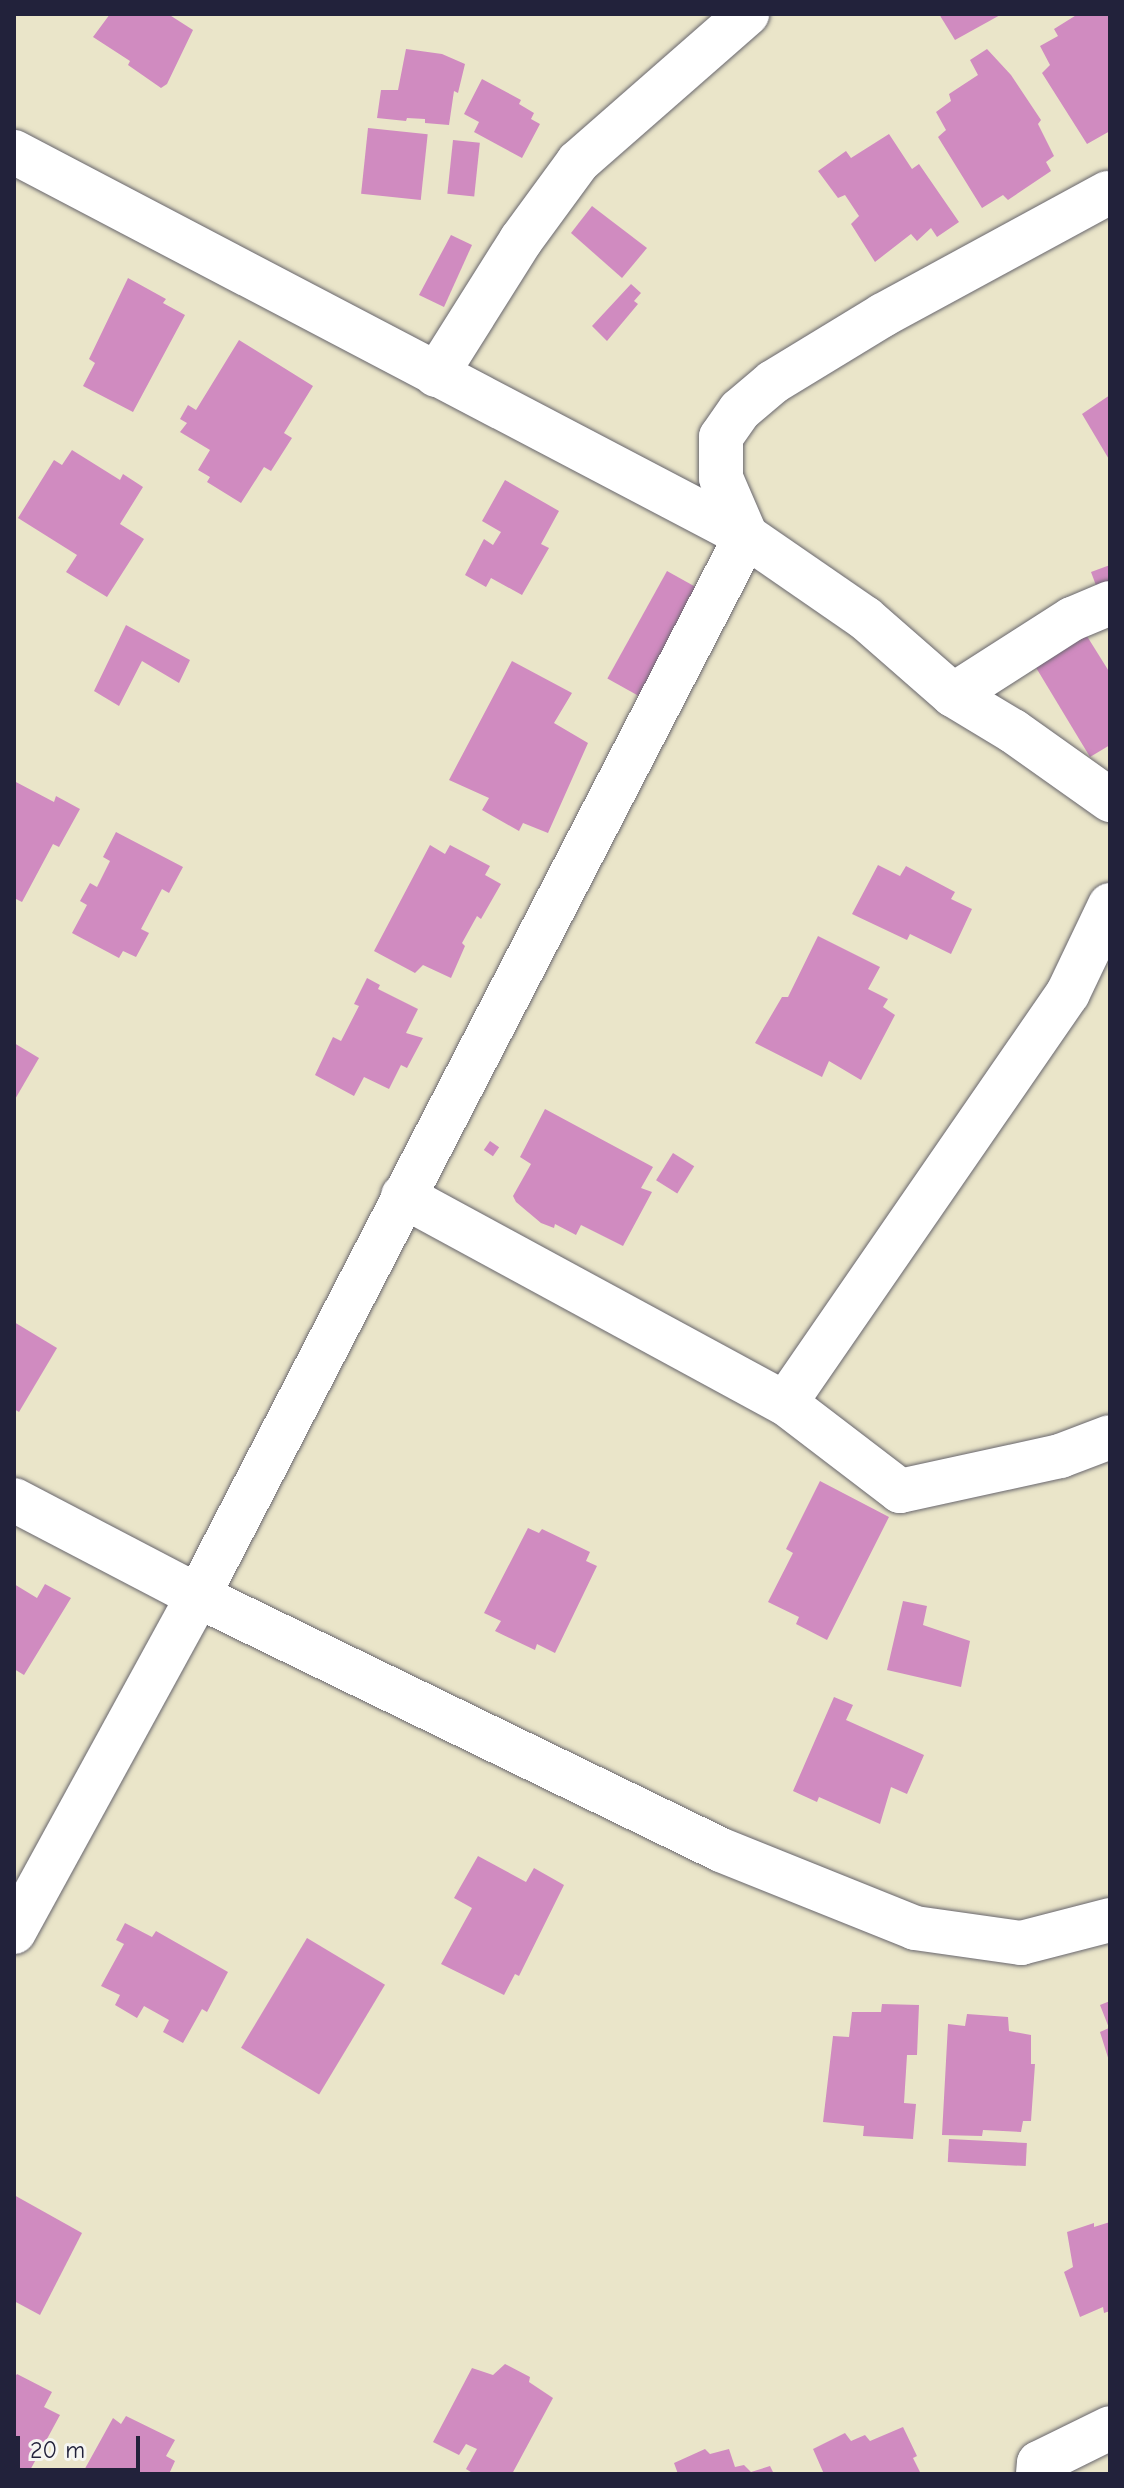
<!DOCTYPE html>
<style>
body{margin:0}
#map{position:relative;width:1124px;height:2488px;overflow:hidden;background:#eae5c9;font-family:"Comic Neue",sans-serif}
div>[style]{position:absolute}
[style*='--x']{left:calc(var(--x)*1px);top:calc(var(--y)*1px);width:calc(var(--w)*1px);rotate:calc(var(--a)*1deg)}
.building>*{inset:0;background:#d08bc0;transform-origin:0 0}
.roads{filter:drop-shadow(0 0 2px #68666d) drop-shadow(0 0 2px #68666d)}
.minor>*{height:44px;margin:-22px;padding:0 22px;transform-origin:22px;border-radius:22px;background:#fff}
span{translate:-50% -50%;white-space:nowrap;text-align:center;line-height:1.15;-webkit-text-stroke:6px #f6f6f2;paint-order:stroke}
.frame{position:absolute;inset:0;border:16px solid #22223b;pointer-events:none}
.scale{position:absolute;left:16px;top:2436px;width:124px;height:36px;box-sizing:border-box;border:4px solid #22223b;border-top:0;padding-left:10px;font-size:24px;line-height:28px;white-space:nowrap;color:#22223b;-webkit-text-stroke:6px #f6f6f2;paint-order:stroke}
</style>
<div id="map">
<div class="building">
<i style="clip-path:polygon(110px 14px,168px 14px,193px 30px,167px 84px,161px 88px,128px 65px,130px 61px,93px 37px)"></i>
<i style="clip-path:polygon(939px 14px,1002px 14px,955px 40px)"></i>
<i style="clip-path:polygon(1078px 14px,1110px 14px,1110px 131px,1087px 144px,1042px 73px,1050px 65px,1040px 46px,1058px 36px,1054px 29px)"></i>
<i style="clip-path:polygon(406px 49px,442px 54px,465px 64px,458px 93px,454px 91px,449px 125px,425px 123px,425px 119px,407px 118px,406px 121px,377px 118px,381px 90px,398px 90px)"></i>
<i style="clip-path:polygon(987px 49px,1011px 75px,1041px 120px,1038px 124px,1054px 156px,1046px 162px,1051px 171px,1008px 200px,1003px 195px,982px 208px,938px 137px,946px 130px,936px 112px,951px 101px,949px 94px,978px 75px,970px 60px)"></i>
<i style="clip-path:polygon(482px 79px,521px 100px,519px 104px,534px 113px,531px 119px,540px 124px,522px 158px,474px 132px,479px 122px,464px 114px)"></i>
<i style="left:368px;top:128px;width:60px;height:66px;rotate:6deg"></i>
<i style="clip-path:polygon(889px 134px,912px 169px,919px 164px,959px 222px,937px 237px,931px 228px,917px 241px,911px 234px,875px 262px,851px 224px,859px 216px,845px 195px,838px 198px,818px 171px,846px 151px,851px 158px)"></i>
<i style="left:453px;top:140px;width:27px;height:54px;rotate:6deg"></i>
<i style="clip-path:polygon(592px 206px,647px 248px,622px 278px,571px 233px)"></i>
<i style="clip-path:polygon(451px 235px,472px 245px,444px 307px,419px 295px)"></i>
<i style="clip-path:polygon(128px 278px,166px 299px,163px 303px,185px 315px,133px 412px,83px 386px,95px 363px,89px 359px)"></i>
<i style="clip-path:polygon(631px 284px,641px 293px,634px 301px,638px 304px,607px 341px,592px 326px)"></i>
<i style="clip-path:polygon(239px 340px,313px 386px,284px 433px,292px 438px,271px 471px,264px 467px,241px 503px,207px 482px,210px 477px,198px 470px,210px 450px,180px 432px,187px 423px,180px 419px,188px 405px,196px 410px)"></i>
<i style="clip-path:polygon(1110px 395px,1110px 461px,1082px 414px)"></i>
<i style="clip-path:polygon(72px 450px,120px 480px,123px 474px,143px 487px,120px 524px,144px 539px,107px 597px,66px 572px,77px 555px,18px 518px,54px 460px,62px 465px)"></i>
<i style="clip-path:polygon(505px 480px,559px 511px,541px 544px,549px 548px,522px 595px,491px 578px,486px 587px,465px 575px,484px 539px,493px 545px,501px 532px,482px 521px)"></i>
<i style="clip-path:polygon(1110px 565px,1110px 592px,1100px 596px,1091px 572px)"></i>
<i style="left:667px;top:571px;width:39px;height:123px;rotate:29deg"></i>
<i style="clip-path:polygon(126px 625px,190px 660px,179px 683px,142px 661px,119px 706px,94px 691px)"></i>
<i style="clip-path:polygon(1080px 625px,1110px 673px,1110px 745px,1090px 757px,1029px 656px)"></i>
<i style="clip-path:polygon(512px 661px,572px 693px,554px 723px,588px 743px,548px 833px,523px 823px,519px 831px,482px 810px,489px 798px,449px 780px)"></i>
<i style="clip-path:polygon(14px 781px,54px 802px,56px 796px,80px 809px,59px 847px,53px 844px,22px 902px,14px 898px)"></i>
<i style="clip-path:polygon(116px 832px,183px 867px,169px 893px,162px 889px,141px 929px,149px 933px,136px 957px,123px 951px,119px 958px,72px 933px,87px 905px,80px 901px,90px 883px,97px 887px,110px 861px,103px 857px)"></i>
<i style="clip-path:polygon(430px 845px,445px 854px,450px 845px,490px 866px,485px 875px,501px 884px,481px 919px,477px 916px,462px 943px,465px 946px,451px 978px,423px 965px,415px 973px,374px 951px)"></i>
<i style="clip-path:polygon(878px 865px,900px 876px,906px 866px,955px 892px,951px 899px,972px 909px,951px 954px,910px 934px,907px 940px,852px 914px)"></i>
<i style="clip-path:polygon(818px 936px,880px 967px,868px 989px,888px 999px,883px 1007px,895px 1015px,861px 1080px,829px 1061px,822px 1077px,755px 1043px,782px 997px,788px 997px)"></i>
<i style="clip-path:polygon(367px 978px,380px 985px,378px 989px,418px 1009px,406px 1033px,423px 1038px,407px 1068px,401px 1065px,389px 1089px,364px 1077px,354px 1096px,315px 1075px,333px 1037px,341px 1041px,359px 1006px,354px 1004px)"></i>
<i style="clip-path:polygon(14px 1043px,39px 1058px,14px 1101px)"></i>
<i style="clip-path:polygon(545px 1109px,653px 1167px,641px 1188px,652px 1192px,623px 1246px,581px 1225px,576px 1235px,555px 1224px,554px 1228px,541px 1223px,516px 1202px,513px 1196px,531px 1164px,520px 1157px)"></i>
<i style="left:490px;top:1141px;width:11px;height:11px;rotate:34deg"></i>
<i style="left:673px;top:1153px;width:25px;height:32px;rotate:32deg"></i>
<i style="clip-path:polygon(14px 1322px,57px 1348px,19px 1412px,14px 1409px)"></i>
<i style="clip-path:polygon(820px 1481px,889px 1517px,827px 1640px,796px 1624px,799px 1617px,768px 1602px,793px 1553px,786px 1549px)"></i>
<i style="clip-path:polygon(528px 1528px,539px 1533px,542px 1529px,590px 1552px,586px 1561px,597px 1566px,555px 1653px,537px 1644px,535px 1650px,495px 1631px,501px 1621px,484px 1613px)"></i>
<i style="clip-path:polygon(14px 1584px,37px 1598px,45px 1584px,71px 1598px,24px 1675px,14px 1669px)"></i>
<i style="clip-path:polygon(903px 1601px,927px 1606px,923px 1625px,970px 1641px,961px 1687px,887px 1670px)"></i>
<i style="clip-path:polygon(834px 1697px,853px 1705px,846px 1720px,924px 1755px,907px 1794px,891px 1787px,880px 1824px,819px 1797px,817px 1802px,793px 1791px)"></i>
<i style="clip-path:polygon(478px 1856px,526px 1882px,534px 1868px,564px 1885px,519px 1976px,515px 1974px,504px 1995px,441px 1964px,472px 1908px,454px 1898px)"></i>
<i style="clip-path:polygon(125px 1923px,152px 1937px,156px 1931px,228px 1972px,207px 2012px,202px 2009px,183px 2043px,163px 2032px,169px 2020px,144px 2006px,137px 2018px,115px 2005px,120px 1995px,101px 1986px,124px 1944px,116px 1940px)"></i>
<i style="left:307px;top:1938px;width:91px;height:128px;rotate:31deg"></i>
<i style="clip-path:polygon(1110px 2001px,1110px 2064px,1100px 2032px,1109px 2028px,1100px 2005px)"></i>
<i style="clip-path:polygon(882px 2004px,919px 2005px,917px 2055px,907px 2055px,904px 2103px,916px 2104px,913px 2139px,863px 2136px,864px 2126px,823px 2122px,833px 2036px,849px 2037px,852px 2012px,881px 2012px)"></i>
<i style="clip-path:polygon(967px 2014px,1008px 2017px,1009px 2031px,1031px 2035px,1031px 2064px,1035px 2064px,1031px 2121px,1023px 2121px,1021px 2132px,983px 2130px,982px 2136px,942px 2135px,948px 2024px,965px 2026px)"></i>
<i style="left:949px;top:2139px;width:78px;height:23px;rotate:3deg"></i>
<i style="clip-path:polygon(14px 2195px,82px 2233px,40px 2315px,14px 2301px)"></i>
<i style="clip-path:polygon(1110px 2222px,1110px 2311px,1104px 2313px,1103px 2307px,1080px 2317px,1064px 2272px,1073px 2267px,1067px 2232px,1094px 2223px,1094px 2227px)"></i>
<i style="clip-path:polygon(505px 2364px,530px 2377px,529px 2382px,553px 2398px,512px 2474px,474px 2474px,466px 2469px,477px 2449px,466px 2444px,459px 2455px,433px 2442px,472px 2368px,493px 2375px)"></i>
<i style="clip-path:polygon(17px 2374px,52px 2392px,44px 2407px,60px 2415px,28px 2474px,14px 2474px,14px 2378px)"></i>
<i style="clip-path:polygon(126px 2416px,175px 2440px,166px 2456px,175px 2461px,169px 2474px,82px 2474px,113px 2418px,121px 2424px)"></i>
<i style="clip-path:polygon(903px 2427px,917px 2456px,913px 2458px,921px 2474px,824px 2474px,813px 2449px,845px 2433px,851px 2441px,865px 2435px,870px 2441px)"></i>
<i style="clip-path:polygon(705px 2449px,710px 2454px,729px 2449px,735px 2467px,744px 2465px,751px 2472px,770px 2466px,774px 2474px,678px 2474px,674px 2463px)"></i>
</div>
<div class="roads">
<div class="minor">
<i style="--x:14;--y:152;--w:827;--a:27.68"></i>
<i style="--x:746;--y:536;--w:145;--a:34.6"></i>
<i style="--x:865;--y:618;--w:117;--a:41.2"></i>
<i style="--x:953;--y:695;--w:70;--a:31"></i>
<i style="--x:1013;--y:731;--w:119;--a:35.4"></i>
<i style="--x:436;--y:375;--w:160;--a:-57.8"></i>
<i style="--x:521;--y:240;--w:97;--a:-53.8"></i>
<i style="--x:578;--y:162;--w:225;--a:-41.2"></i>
<i style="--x:953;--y:695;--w:141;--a:-32.6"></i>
<i style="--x:1072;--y:619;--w:41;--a:-22.8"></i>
<i style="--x:1110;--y:905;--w:98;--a:115.5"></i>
<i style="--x:1068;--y:993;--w:498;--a:124.6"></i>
<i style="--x:785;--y:1403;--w:145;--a:37.4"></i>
<i style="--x:900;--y:1491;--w:164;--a:-12.3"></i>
<i style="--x:1060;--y:1456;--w:53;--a:-20.8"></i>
<i style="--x:403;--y:1196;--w:434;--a:28.5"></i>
<i style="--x:14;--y:1500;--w:208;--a:27.6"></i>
<i style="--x:198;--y:1596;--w:1193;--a:-62.66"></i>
<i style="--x:746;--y:536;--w:63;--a:-113.3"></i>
<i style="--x:721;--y:478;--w:41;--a:-90"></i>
<i style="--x:721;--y:437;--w:33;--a:-55"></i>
<i style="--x:740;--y:410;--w:43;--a:-40.3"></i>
<i style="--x:773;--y:382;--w:129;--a:-31.3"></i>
<i style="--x:883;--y:315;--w:256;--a:-28.5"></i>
<i style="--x:14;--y:1932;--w:383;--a:-61.3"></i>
<i style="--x:198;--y:1596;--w:581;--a:25.9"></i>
<i style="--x:721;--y:1850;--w:209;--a:21.9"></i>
<i style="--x:915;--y:1928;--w:107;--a:8.1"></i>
<i style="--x:1021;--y:1943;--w:92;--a:-14.5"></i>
<i style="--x:1038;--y:2474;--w:11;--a:-85"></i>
<i style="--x:1039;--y:2463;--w:79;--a:-26.2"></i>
</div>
</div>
<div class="frame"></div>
<div class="scale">20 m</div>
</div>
